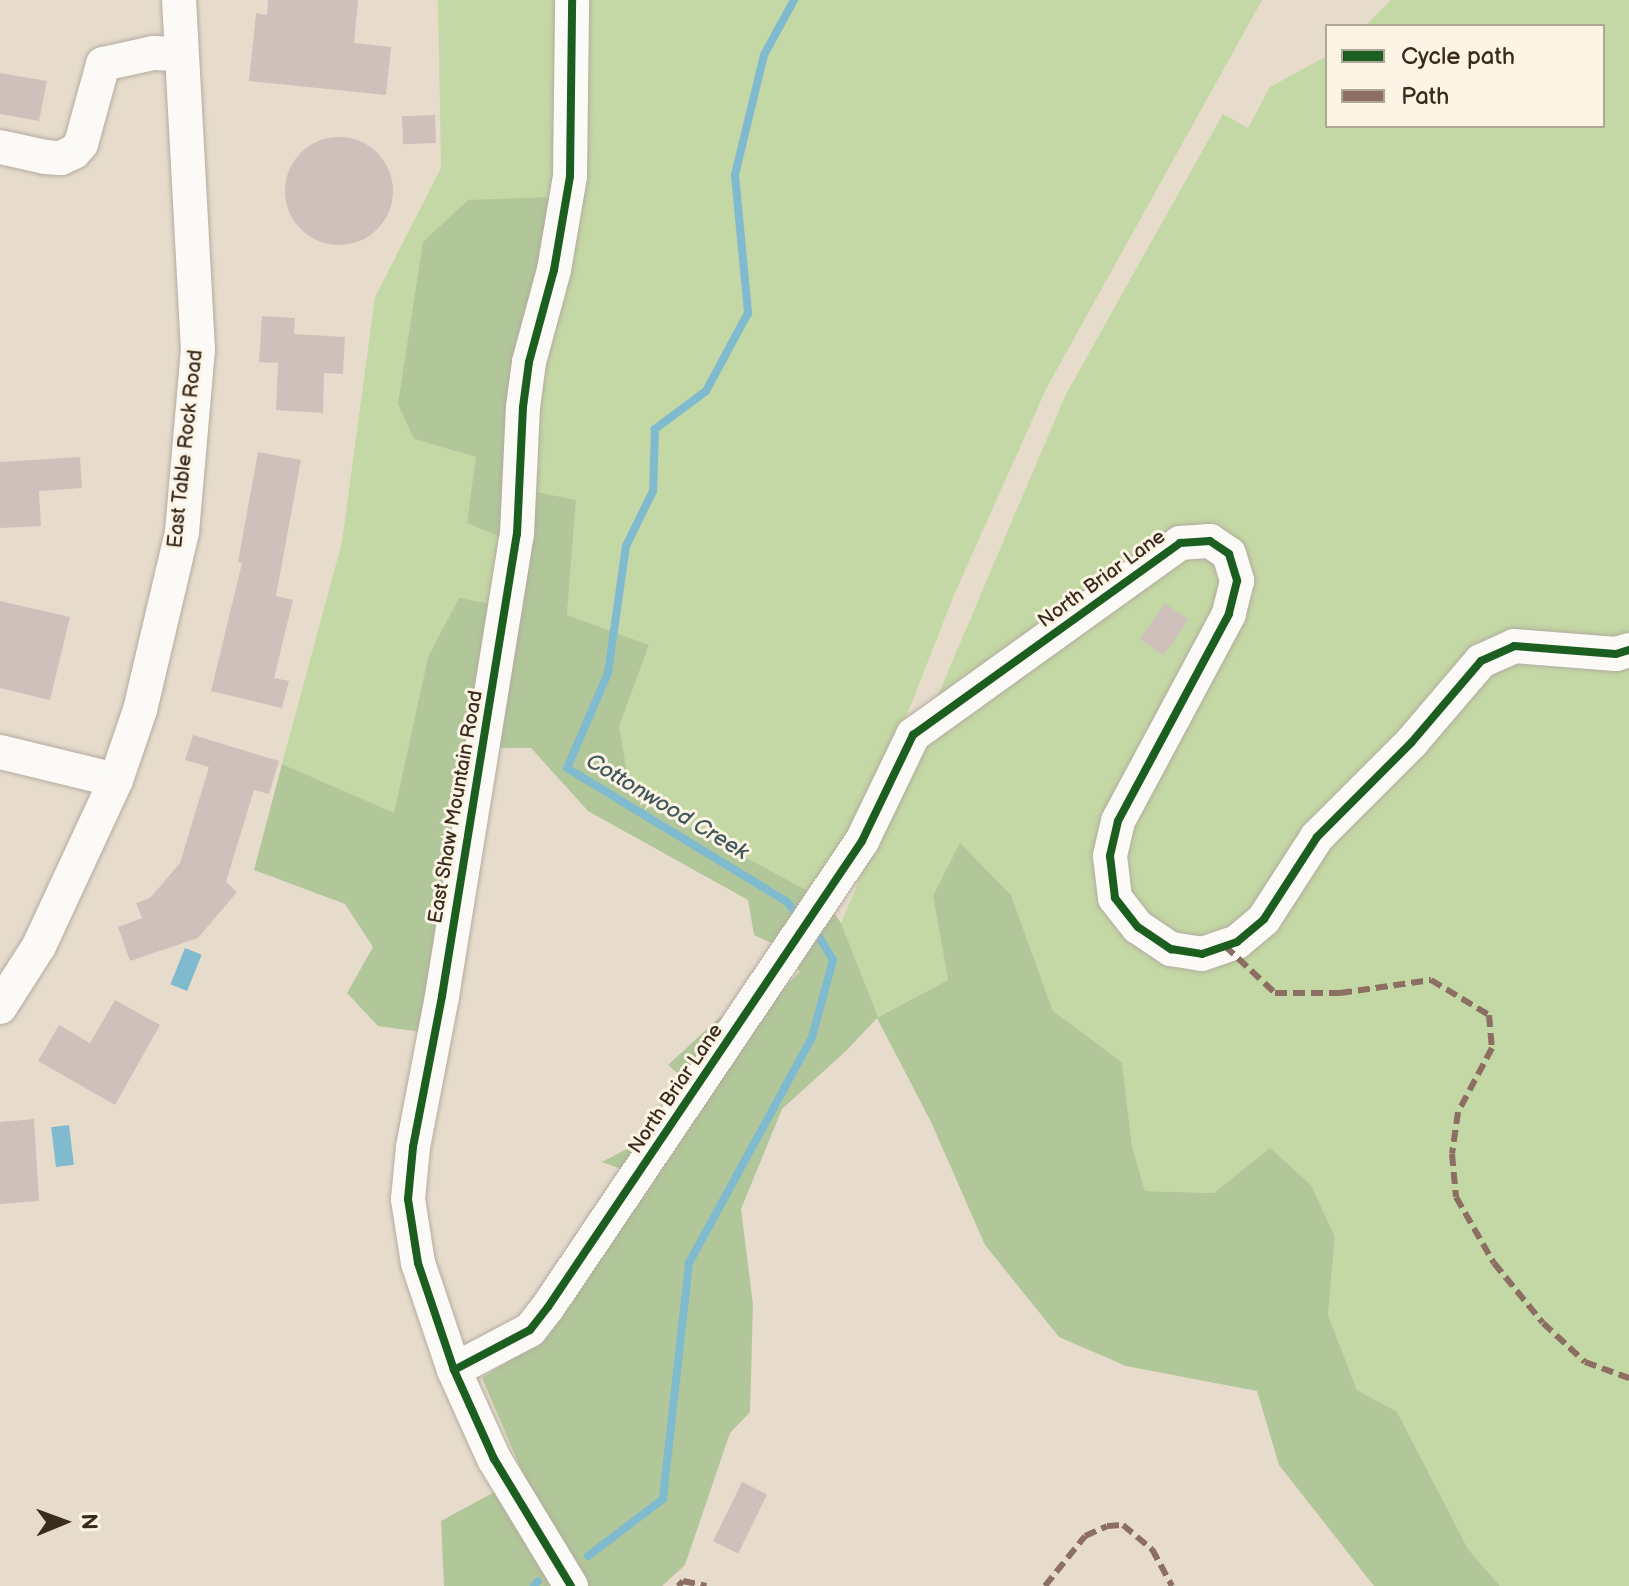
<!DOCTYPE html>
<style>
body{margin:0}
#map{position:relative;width:1629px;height:1586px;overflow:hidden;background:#e7dccc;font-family:"Balsamiq Sans",sans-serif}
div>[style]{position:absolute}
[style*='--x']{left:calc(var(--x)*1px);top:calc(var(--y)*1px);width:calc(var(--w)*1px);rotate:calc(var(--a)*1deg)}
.green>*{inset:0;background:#c3d8a4}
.forest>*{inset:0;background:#b1c79a}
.water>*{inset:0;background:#7fbacf;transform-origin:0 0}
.stream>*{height:8px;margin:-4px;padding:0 4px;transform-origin:4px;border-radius:4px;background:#7fbacf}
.building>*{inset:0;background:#cfc0bc;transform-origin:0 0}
.round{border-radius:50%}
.roads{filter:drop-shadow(0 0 2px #b4aba0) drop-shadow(0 0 2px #b4aba0)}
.minor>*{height:34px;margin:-17px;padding:0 17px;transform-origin:17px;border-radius:17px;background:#fbfaf7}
.quiet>*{height:6px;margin-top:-3px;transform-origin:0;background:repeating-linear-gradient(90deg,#8d6e63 0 12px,transparent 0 18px)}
.cycleway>*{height:8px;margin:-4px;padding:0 4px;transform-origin:4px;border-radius:4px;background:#1b5e20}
span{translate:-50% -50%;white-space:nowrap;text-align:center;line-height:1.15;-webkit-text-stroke:6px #fcf5e5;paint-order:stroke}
.street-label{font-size:20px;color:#3b2a1e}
.water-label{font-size:22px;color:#43585c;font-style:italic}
.legend{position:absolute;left:1325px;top:24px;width:280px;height:104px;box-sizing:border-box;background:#fcf5e5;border:2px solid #afa495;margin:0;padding:10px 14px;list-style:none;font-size:24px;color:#3b2a1e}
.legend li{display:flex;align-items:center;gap:16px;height:40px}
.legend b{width:40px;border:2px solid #afa495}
.north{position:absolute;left:24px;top:1482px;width:80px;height:80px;-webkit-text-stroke:6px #fcf5e5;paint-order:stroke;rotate:89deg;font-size:22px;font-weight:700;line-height:32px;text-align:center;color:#3b2a1e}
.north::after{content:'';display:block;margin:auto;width:28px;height:36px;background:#3b2a1e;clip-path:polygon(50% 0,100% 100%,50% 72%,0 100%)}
</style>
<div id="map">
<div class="green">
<i style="clip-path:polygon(438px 0,1262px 0,1047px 387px,954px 595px,910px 707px,825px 900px,631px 796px,618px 726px,649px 645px,567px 616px,576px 500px,505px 485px,518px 358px,551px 198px,414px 439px,477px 457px,467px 522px,501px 537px,489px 605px,428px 657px,394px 814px,282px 764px,342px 542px,375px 297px,441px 168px)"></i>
<i style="clip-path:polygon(1391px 0,1629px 0,1629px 1586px,1500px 1586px,1468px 1549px,1397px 1413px,1357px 1390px,1328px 1315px,1335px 1237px,1270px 1148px,1214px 1193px,1145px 1191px,1132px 1146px,1122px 1062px,1053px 1011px,1011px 895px,933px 896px,948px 980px,877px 1017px,841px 923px,1066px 394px,1223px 114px,1248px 128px,1270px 87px,1327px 56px,1327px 126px,1603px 126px,1603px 26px,1365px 26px)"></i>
</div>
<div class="forest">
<i style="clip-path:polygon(551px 197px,518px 358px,505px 485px,576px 500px,567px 615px,649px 645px,619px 726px,631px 796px,825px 900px,841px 923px,878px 1017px,948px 980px,933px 896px,960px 843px,1011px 895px,1053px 1011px,1122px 1062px,1132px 1146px,1145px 1191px,1214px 1193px,1270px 1148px,1311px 1185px,1335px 1237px,1328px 1315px,1357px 1390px,1397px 1412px,1468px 1549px,1500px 1586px,1374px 1586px,1279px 1465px,1257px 1391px,1126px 1366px,1059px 1337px,985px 1245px,931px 1122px,877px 1018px,846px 1051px,782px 1109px,741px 1209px,753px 1305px,750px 1412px,730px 1433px,685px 1565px,662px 1586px,444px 1586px,441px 1521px,524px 1476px,482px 1378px,544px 1338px,654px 1181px,602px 1162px,693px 1114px,704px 1097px,668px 1065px,719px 1018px,774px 998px,800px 972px,784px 949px,754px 935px,748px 900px,588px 811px,531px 748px,470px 748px,421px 1032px,378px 1026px,347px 993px,373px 947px,345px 904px,254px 870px,282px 764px,394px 813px,428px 657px,459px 598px,489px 604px,501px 537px,467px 523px,476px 457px,414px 439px,398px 404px,423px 242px,468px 200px)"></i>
</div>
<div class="water">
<i style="left:185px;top:948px;width:18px;height:39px;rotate:22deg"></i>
<i style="left:69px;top:1125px;width:40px;height:18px;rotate:83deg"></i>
</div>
<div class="stream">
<i style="--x:794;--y:0;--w:63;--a:118.6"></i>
<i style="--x:764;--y:55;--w:123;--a:103.6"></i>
<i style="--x:735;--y:175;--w:139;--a:84.6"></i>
<i style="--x:748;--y:313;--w:89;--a:118.3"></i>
<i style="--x:706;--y:391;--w:64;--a:143.3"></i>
<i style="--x:655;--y:429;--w:62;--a:91.8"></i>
<i style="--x:653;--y:491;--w:61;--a:116.1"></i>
<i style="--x:626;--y:546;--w:128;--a:98.1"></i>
<i style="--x:608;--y:673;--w:103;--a:113.3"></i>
<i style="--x:567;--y:768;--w:256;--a:31.3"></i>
<i style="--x:786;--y:901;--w:18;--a:49"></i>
<i style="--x:588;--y:1556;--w:94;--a:-37.2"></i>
<i style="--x:663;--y:1499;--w:237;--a:-83.7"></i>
<i style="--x:689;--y:1263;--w:257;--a:-61.4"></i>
<i style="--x:812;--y:1037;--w:80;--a:-74.7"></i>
<i style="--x:833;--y:960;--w:27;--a:-121"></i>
<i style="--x:534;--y:1586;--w:6;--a:-51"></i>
</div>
<div class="building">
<i style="clip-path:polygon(268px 0,358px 0,354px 43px,391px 47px,386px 95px,249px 81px,256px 13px,267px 15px)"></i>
<i style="clip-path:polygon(0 73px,47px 81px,39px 121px,0 114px)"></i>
<i style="left:435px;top:115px;width:28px;height:33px;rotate:88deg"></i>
<i class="round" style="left:285px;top:137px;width:108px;height:108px"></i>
<i style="clip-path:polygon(262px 316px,295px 318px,294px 334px,345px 337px,343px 374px,324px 373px,323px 413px,276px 410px,278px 363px,259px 362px)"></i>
<i style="clip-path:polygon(258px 452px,301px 460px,276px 596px,293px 600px,274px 678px,289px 681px,282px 708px,211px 691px,242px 563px,238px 562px)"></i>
<i style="clip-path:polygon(80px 457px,82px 488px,39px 491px,41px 526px,0 528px,0 462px)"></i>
<i style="clip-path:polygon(0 601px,70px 617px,50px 700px,0 688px)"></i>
<i style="left:1165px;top:603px;width:29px;height:44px;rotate:35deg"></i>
<i style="clip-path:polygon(193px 735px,279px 761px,269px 794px,254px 790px,226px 882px,237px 892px,198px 938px,130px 961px,118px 927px,142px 918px,136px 903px,150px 898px,180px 863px,209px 767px,185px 760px)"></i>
<i style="clip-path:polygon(115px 1000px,160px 1025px,115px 1105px,38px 1061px,59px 1025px,90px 1043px)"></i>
<i style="clip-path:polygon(34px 1119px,39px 1201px,0 1204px,0 1122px)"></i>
<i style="left:742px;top:1482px;width:28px;height:66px;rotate:26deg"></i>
</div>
<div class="roads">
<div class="minor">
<i style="--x:0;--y:147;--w:46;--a:12.5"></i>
<i style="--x:45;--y:157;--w:16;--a:4"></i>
<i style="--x:61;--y:158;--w:14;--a:-25"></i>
<i style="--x:74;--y:152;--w:11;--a:-49"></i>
<i style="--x:81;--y:144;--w:83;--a:-74.6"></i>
<i style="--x:103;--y:64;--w:51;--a:-12.4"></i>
<i style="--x:153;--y:53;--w:26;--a:2"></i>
<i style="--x:0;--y:752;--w:119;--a:13.6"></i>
<i style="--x:0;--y:1007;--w:72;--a:-57.4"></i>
<i style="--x:39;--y:946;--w:183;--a:-65.1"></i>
<i style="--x:116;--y:780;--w:74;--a:-71.1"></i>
<i style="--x:140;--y:710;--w:183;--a:-76.7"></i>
<i style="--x:182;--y:532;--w:183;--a:-85"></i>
<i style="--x:198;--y:350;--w:351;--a:-93.1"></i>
<i style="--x:454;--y:1370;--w:86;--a:-27.8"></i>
<i style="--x:530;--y:1330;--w:29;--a:-52"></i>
<i style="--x:548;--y:1307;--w:562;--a:-56.03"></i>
<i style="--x:862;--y:841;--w:118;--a:-64.3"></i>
<i style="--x:913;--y:735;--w:329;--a:-35.7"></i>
<i style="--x:1180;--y:543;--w:30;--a:-4"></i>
<i style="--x:1210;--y:541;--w:23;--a:34"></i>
<i style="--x:1229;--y:554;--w:28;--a:73"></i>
<i style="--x:1237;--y:581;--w:34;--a:104"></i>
<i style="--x:1229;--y:614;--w:235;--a:118.2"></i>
<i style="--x:1118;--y:821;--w:36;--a:103"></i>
<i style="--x:1110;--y:856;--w:42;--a:83.2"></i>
<i style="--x:1115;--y:898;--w:37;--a:52"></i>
<i style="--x:1138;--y:927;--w:40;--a:34"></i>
<i style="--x:1171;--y:949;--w:31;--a:9"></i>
<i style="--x:1202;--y:954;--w:37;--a:-19"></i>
<i style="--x:1237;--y:942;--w:35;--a:-40"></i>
<i style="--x:1264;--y:919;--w:98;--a:-57.1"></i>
<i style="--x:1317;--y:837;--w:133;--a:-45"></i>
<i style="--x:1411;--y:743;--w:108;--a:-49.5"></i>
<i style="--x:1481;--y:661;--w:36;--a:-24"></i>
<i style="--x:1514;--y:646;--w:102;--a:4.5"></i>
<i style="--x:1616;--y:654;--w:14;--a:-17"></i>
<i style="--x:571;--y:1586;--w:149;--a:-121.2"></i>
<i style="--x:494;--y:1459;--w:98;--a:-114.2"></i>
<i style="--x:454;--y:1370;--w:113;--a:-108.6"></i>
<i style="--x:418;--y:1263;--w:65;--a:-98.9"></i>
<i style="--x:408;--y:1199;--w:52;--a:-84.5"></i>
<i style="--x:413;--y:1147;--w:154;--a:-79.1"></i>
<i style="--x:442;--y:996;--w:468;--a:-80.8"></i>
<i style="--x:517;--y:534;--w:127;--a:-87.3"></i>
<i style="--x:523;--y:407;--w:45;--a:-82.4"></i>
<i style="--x:529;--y:362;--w:95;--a:-74.8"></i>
<i style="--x:554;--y:270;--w:95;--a:-80.3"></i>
<i style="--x:570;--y:176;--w:176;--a:-89.3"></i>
</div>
</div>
<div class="quiet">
<i style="--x:1225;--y:946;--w:69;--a:43.2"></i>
<i style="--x:1275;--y:993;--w:65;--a:0"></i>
<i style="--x:1340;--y:993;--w:92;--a:-8.1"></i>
<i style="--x:1431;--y:980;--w:68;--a:31.1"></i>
<i style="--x:1489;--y:1015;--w:33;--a:85"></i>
<i style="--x:1492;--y:1048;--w:72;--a:118"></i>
<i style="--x:1458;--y:1112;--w:42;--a:98.1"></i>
<i style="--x:1452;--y:1154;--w:43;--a:84.7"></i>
<i style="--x:1456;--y:1197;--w:76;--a:60.1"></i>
<i style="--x:1494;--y:1263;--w:77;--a:50.8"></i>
<i style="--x:1543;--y:1323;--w:57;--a:42.9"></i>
<i style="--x:1585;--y:1362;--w:47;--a:20"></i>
<i style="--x:678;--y:1586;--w:7;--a:-45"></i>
<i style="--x:683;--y:1581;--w:24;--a:12"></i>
<i style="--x:1045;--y:1586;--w:64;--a:-51.3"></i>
<i style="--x:1085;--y:1536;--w:24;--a:-24"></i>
<i style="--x:1107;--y:1526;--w:16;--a:-4"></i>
<i style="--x:1123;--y:1525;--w:38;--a:40"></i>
<i style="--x:1152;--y:1549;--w:42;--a:61.6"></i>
</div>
<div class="cycleway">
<i style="--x:454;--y:1370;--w:86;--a:-27.8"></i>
<i style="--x:530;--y:1330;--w:29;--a:-52"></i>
<i style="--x:548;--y:1307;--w:562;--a:-56.03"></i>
<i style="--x:862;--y:841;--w:118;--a:-64.3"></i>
<i style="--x:913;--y:735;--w:329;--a:-35.7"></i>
<i style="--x:1180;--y:543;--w:30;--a:-4"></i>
<i style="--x:1210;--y:541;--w:23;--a:34"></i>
<i style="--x:1229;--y:554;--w:28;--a:73"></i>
<i style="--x:1237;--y:581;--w:34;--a:104"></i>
<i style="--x:1229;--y:614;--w:235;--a:118.2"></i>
<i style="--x:1118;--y:821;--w:36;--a:103"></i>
<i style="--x:1110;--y:856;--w:42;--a:83.2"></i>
<i style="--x:1115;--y:898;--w:37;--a:52"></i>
<i style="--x:1138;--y:927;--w:40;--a:34"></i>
<i style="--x:1171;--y:949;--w:31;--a:9"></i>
<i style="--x:1202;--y:954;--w:37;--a:-19"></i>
<i style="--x:1237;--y:942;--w:35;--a:-40"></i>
<i style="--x:1264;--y:919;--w:98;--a:-57.1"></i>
<i style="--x:1317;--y:837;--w:133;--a:-45"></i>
<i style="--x:1411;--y:743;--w:108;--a:-49.5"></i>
<i style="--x:1481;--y:661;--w:36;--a:-24"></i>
<i style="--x:1514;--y:646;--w:102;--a:4.5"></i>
<i style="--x:1616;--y:654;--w:14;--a:-17"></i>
<i style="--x:571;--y:1586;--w:149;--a:-121.2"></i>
<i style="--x:494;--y:1459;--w:98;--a:-114.2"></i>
<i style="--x:454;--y:1370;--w:113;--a:-108.6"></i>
<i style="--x:418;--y:1263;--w:65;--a:-98.9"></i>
<i style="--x:408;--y:1199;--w:52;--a:-84.5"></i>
<i style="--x:413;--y:1147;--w:154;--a:-79.1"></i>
<i style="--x:442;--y:996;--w:468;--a:-80.8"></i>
<i style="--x:517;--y:534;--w:127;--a:-87.3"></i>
<i style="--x:523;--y:407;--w:45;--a:-82.4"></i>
<i style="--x:529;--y:362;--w:95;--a:-74.8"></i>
<i style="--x:554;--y:270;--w:95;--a:-80.3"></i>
<i style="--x:570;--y:176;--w:176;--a:-89.3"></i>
</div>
<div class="street-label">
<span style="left:186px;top:449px;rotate:-84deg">East Table Rock Road</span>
<span style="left:1102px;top:579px;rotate:-36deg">North Briar Lane</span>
<span style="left:456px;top:807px;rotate:-80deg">East Shaw Mountain Road</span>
<span style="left:676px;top:1089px;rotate:-56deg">North Briar Lane</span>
</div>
<div class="water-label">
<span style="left:667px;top:807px;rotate:31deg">Cottonwood Creek</span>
</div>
<ul class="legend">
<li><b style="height:10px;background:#1b5e20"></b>Cycle path</li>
<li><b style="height:10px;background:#8d6e63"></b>Path</li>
</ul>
<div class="north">N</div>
</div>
